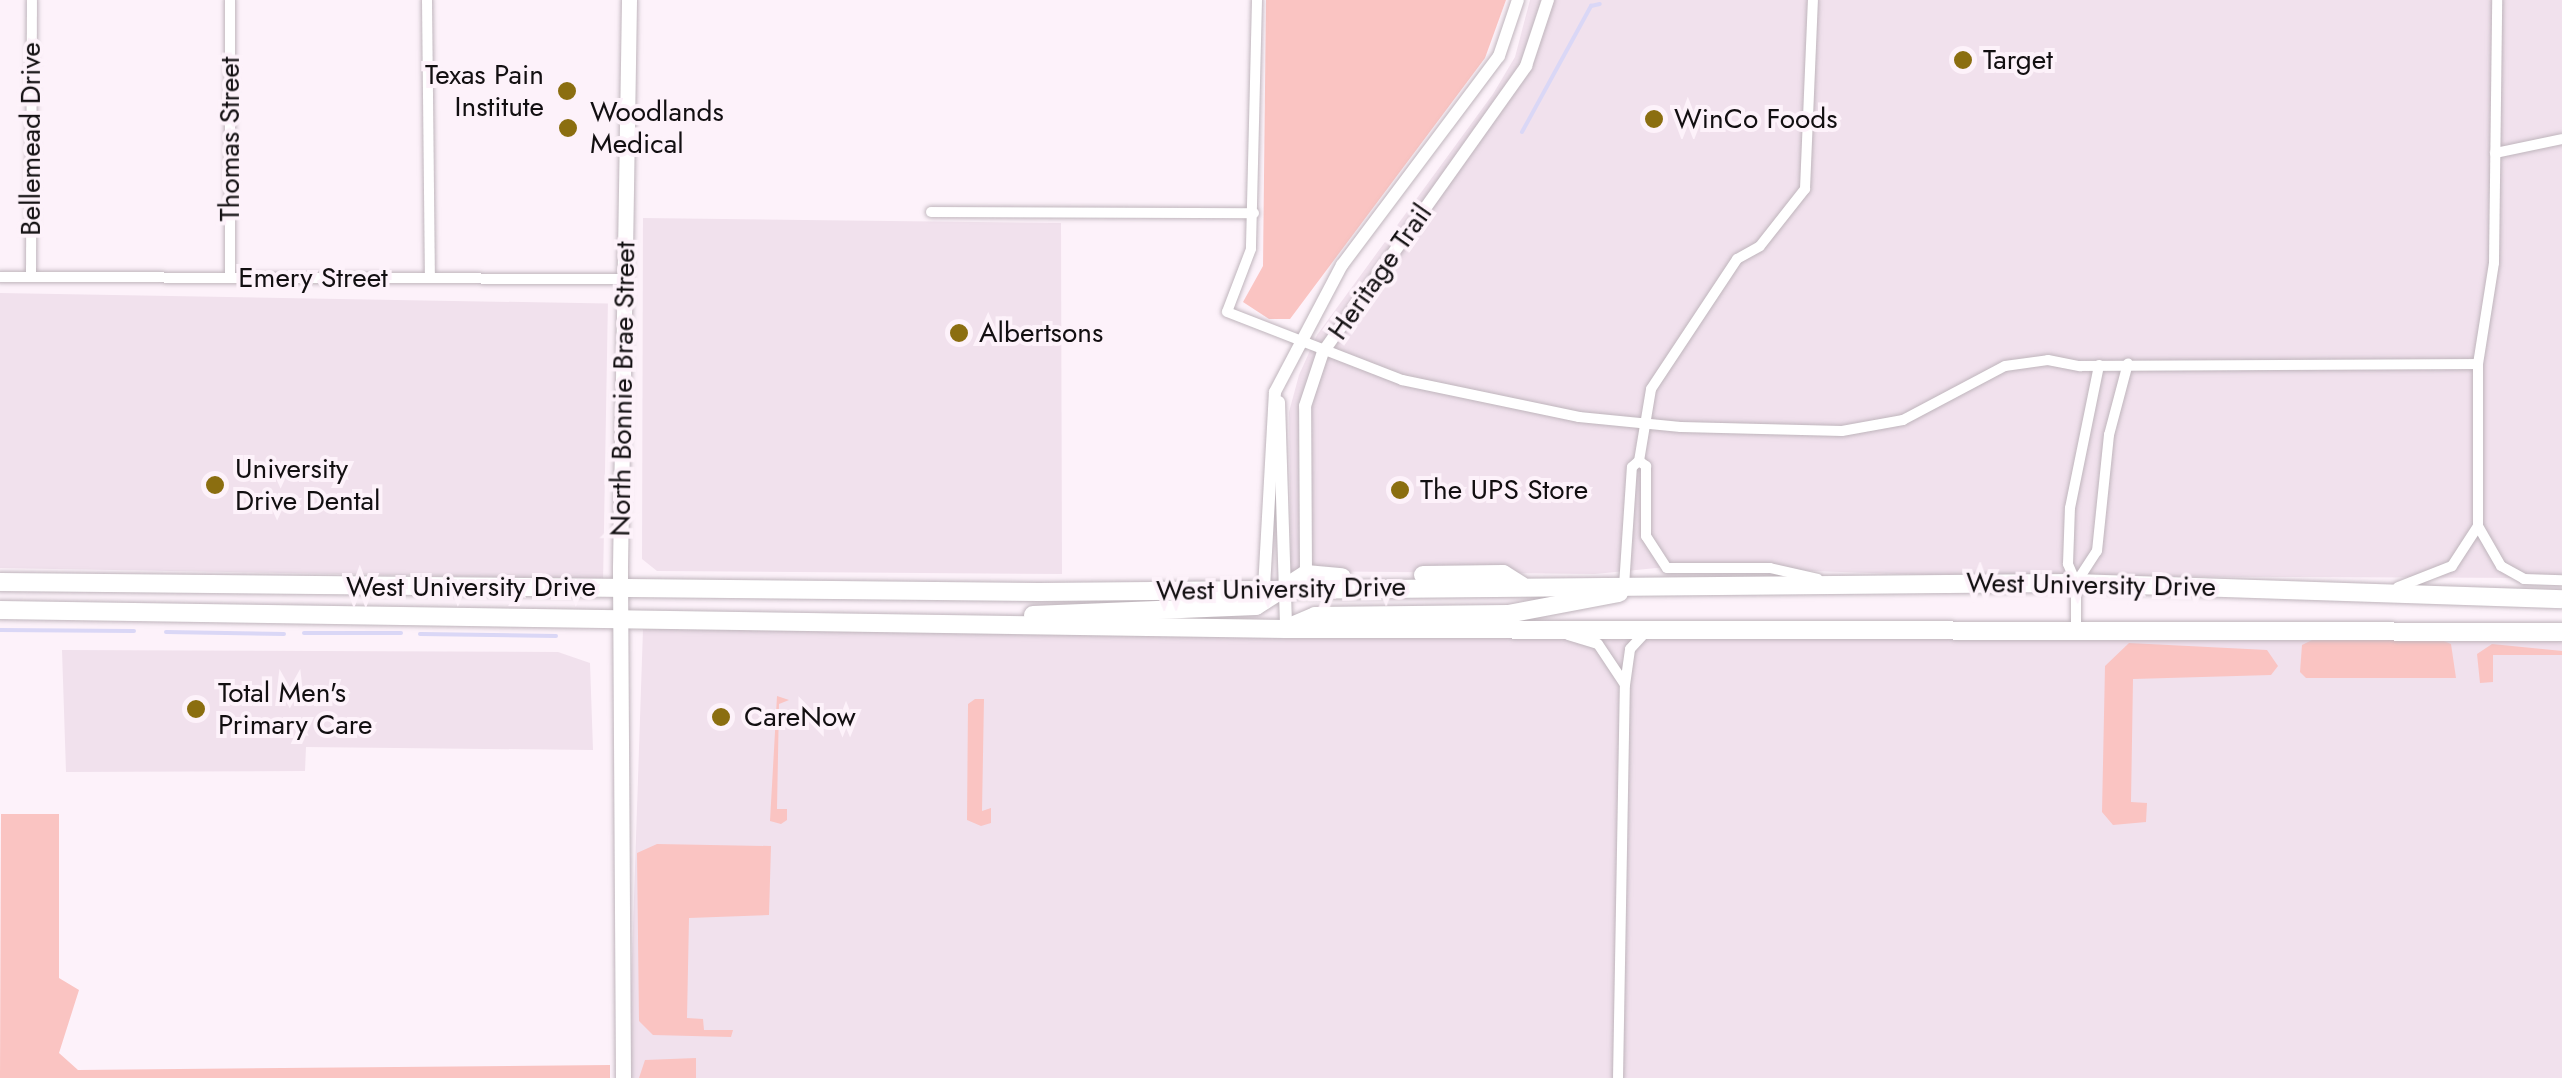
<!DOCTYPE html>
<style>
body{margin:0}
#map{position:relative;width:2562px;height:1078px;overflow:hidden;background:#fdf2fa;font-family:Jost,sans-serif}
div>[style]{position:absolute}
[style*='--x']{left:calc(var(--x)*1px);top:calc(var(--y)*1px);width:calc(var(--w)*1px);rotate:calc(var(--a)*1deg)}
.built>*{inset:0;background:#f1e1ed;transform-origin:0 0}
.green>*{inset:0;background:#fac4c2}
.stream>*{height:4px;margin:-2px;padding:0 2px;transform-origin:2px;border-radius:2px;background:#dad7f6}
.roads{filter:drop-shadow(0 0 2px #bfb5bc) drop-shadow(0 0 2px #bfb5bc)}
.minor>*{height:10px;margin:-5px;padding:0 5px;transform-origin:5px;border-radius:5px;background:#fff}
.tertiary>*{height:12px;margin:-6px;padding:0 6px;transform-origin:6px;border-radius:6px;background:#fff}
.secondary>*{height:15px;margin:-7.5px;padding:0 7.5px;transform-origin:7.5px;border-radius:7.5px;background:#fff}
.primary>*{height:18px;margin:-9px;padding:0 9px;transform-origin:9px;border-radius:9px;background:#fff}
.dots>*{width:28px;height:28px;translate:-50% -50%;box-sizing:border-box;border:5px solid #fdf2fa;border-radius:50%}
span{translate:-50% -50%;white-space:nowrap;text-align:center;line-height:1.15;-webkit-text-stroke:8px #fdf2fa;paint-order:stroke}
.poi-label{font-size:28px;color:#120f11}
.left{translate:0 -50%;text-align:left}
.right{translate:-100% -50%;text-align:right}
.street-label{font-size:28px;color:#120f11}
</style>
<div id="map">
<div class="built">
<i style="clip-path:polygon(1530px 0,2562px 0,2562px 578px,1954px 576px,1677px 566px,1595px 574px,1291px 571px,1289px 412px,1299px 375px,1317px 335px,1493px 94px,1515px 57px)"></i>
<i style="clip-path:polygon(643px 218px,1061px 223px,1062px 574px,657px 571px,642px 559px)"></i>
<i style="left:0;top:293px;width:608px;height:275px;rotate:1deg"></i>
<i style="clip-path:polygon(958px 623px,2562px 632px,2562px 1078px,628px 1078px,643px 629px)"></i>
<i style="clip-path:polygon(62px 650px,558px 652px,590px 663px,593px 750px,306px 747px,305px 771px,66px 772px)"></i>
</div>
<div class="green">
<i style="clip-path:polygon(1266px 0,1506px 0,1485px 58px,1290px 319px,1269px 319px,1243px 302px,1263px 266px)"></i>
<i style="clip-path:polygon(2439px 639px,2451px 644px,2456px 678px,2306px 678px,2300px 672px,2302px 645px,2312px 640px)"></i>
<i style="clip-path:polygon(2129px 643px,2267px 650px,2278px 666px,2271px 675px,2133px 679px,2131px 802px,2147px 803px,2146px 822px,2113px 825px,2102px 812px,2105px 666px)"></i>
<i style="clip-path:polygon(2492px 644px,2562px 651px,2562px 655px,2493px 655px,2493px 682px,2480px 683px,2477px 654px)"></i>
<i style="clip-path:polygon(777px 696px,789px 700px,779px 704px,777px 809px,787px 809px,787px 820px,781px 824px,770px 821px)"></i>
<i style="clip-path:polygon(975px 699px,984px 699px,982px 811px,991px 808px,991px 823px,981px 826px,967px 820px,968px 704px)"></i>
<i style="clip-path:polygon(1px 814px,59px 814px,59px 978px,79px 990px,59px 1053px,78px 1070px,610px 1065px,610px 1078px,0 1078px)"></i>
<i style="clip-path:polygon(657px 844px,771px 846px,769px 915px,689px 918px,687px 1018px,703px 1019px,704px 1030px,733px 1030px,731px 1037px,653px 1035px,639px 1021px,637px 853px)"></i>
<i style="clip-path:polygon(696px 1058px,696px 1078px,639px 1078px,645px 1060px)"></i>
</div>
<div class="stream">
<i style="--x:1522;--y:132;--w:144;--a:-61.3"></i>
<i style="--x:1591;--y:6;--w:9;--a:-13"></i>
<i style="--x:0;--y:630;--w:134;--a:0.4"></i>
<i style="--x:166;--y:632;--w:118;--a:1"></i>
<i style="--x:304;--y:633;--w:97;--a:0"></i>
<i style="--x:420;--y:634;--w:136;--a:0.8"></i>
</div>
<div class="roads">
<div class="minor">
<i style="--x:230;--y:0;--w:278;--a:90"></i>
<i style="--x:427;--y:0;--w:278;--a:89.4"></i>
<i style="--x:1257;--y:0;--w:249;--a:91.4"></i>
<i style="--x:1251;--y:249;--w:67;--a:110.9"></i>
<i style="--x:1227;--y:312;--w:188;--a:21.2"></i>
<i style="--x:1402;--y:380;--w:181;--a:11.8"></i>
<i style="--x:1579;--y:417;--w:102;--a:5.6"></i>
<i style="--x:1681;--y:427;--w:161;--a:1.4"></i>
<i style="--x:1842;--y:431;--w:62;--a:-10.2"></i>
<i style="--x:1903;--y:420;--w:115;--a:-27.9"></i>
<i style="--x:2005;--y:366;--w:43;--a:-7.9"></i>
<i style="--x:2048;--y:360;--w:33;--a:11"></i>
<i style="--x:2080;--y:366;--w:398;--a:-0.3"></i>
<i style="--x:2478;--y:364;--w:162;--a:90"></i>
<i style="--x:2478;--y:526;--w:48;--a:123"></i>
<i style="--x:2452;--y:566;--w:58;--a:158.7"></i>
<i style="--x:2495;--y:153;--w:68;--a:-11.8"></i>
<i style="--x:931;--y:212;--w:323;--a:0.2"></i>
<i style="--x:0;--y:277;--w:625;--a:0.18"></i>
<i style="--x:31;--y:277;--w:277;--a:-89.8"></i>
<i style="--x:2478;--y:364;--w:102;--a:-81"></i>
<i style="--x:2494;--y:263;--w:263;--a:-89.3"></i>
<i style="--x:1639;--y:461;--w:9;--a:36"></i>
<i style="--x:1646;--y:466;--w:70;--a:90"></i>
<i style="--x:1646;--y:536;--w:38;--a:57"></i>
<i style="--x:1667;--y:568;--w:103;--a:0"></i>
<i style="--x:1770;--y:568;--w:49;--a:12.9"></i>
<i style="--x:2478;--y:526;--w:46;--a:60.1"></i>
<i style="--x:2501;--y:566;--w:26;--a:29"></i>
<i style="--x:2524;--y:579;--w:38;--a:2"></i>
<i style="--x:2076;--y:583;--w:38;--a:-57"></i>
<i style="--x:2097;--y:551;--w:117;--a:-84.1"></i>
<i style="--x:2109;--y:435;--w:74;--a:-75.2"></i>
<i style="--x:1624;--y:586;--w:119;--a:-86.2"></i>
<i style="--x:1632;--y:467;--w:9;--a:-41"></i>
<i style="--x:1639;--y:461;--w:73;--a:-80.5"></i>
<i style="--x:1651;--y:389;--w:156;--a:-56.5"></i>
<i style="--x:1737;--y:259;--w:26;--a:-29"></i>
<i style="--x:1760;--y:246;--w:73;--a:-51.7"></i>
<i style="--x:1805;--y:189;--w:189;--a:-87.6"></i>
<i style="--x:2076;--y:627;--w:44;--a:-90"></i>
<i style="--x:2076;--y:583;--w:21;--a:-113"></i>
<i style="--x:2068;--y:564;--w:56;--a:-88"></i>
<i style="--x:2070;--y:508;--w:146;--a:-78.5"></i>
<i style="--x:1568;--y:635;--w:31;--a:17"></i>
<i style="--x:1598;--y:644;--w:47;--a:56.3"></i>
<i style="--x:1618;--y:1078;--w:393;--a:-89"></i>
<i style="--x:1625;--y:685;--w:36;--a:-82"></i>
<i style="--x:1630;--y:649;--w:23;--a:-47"></i>
</div>
<div class="tertiary">
<i style="--x:1279;--y:402;--w:227;--a:88.2"></i>
<i style="--x:1306;--y:574;--w:168;--a:-90.3"></i>
<i style="--x:1305;--y:406;--w:57;--a:-71.6"></i>
<i style="--x:1323;--y:352;--w:351;--a:-54.6"></i>
<i style="--x:1526;--y:66;--w:70;--a:-71.6"></i>
<i style="--x:1264;--y:588;--w:196;--a:-86.8"></i>
<i style="--x:1275;--y:392;--w:144;--a:-62.2"></i>
<i style="--x:1342;--y:265;--w:261;--a:-53.1"></i>
<i style="--x:1499;--y:56;--w:59;--a:-71.3"></i>
</div>
<div class="secondary">
<i style="--x:623;--y:1078;--w:511;--a:-90.34"></i>
<i style="--x:620;--y:567;--w:567;--a:-89.09"></i>
</div>
<div class="primary">
<i style="--x:1423;--y:575;--w:80;--a:-0.7"></i>
<i style="--x:1503;--y:574;--w:22;--a:32"></i>
<i style="--x:0;--y:582;--w:1039;--a:0.55"></i>
<i style="--x:1039;--y:592;--w:1037;--a:-0.5"></i>
<i style="--x:2076;--y:583;--w:486;--a:1.9"></i>
<i style="--x:0;--y:610;--w:1286;--a:0.85"></i>
<i style="--x:1286;--y:629;--w:1276;--a:0.13"></i>
<i style="--x:1033;--y:615;--w:223;--a:-2.3"></i>
<i style="--x:1256;--y:606;--w:59;--a:-32.6"></i>
<i style="--x:1306;--y:574;--w:36;--a:5"></i>
<i style="--x:1294;--y:625;--w:23;--a:-23"></i>
<i style="--x:1315;--y:616;--w:193;--a:-0.6"></i>
<i style="--x:1508;--y:614;--w:113;--a:-10.7"></i>
</div>
</div>
<div class="dots">
<i style="left:1963px;top:60px;background:#8b6e10"></i>
<i style="left:567px;top:91px;background:#8b6e10"></i>
<i style="left:1654px;top:119px;background:#8b6e10"></i>
<i style="left:568px;top:128px;background:#8b6e10"></i>
<i style="left:959px;top:333px;background:#8b6e10"></i>
<i style="left:215px;top:485px;background:#8b6e10"></i>
<i style="left:1400px;top:490px;background:#8b6e10"></i>
<i style="left:196px;top:709px;background:#8b6e10"></i>
<i style="left:721px;top:717px;background:#8b6e10"></i>
</div>
<div class="poi-label">
<span class="left" style="left:1983px;top:60px">Target</span>
<span class="right" style="left:544px;top:91px">Texas Pain<br>Institute</span>
<span class="left" style="left:590px;top:128px">Woodlands<br>Medical</span>
<span class="left" style="left:1674px;top:119px">WinCo Foods</span>
<span class="left" style="left:979px;top:333px">Albertsons</span>
<span class="left" style="left:235px;top:485px">University<br>Drive Dental</span>
<span class="left" style="left:1420px;top:490px">The UPS Store</span>
<span class="left" style="left:218px;top:709px">Total Men's<br>Primary Care</span>
<span class="left" style="left:744px;top:717px">CareNow</span>
</div>
<div class="street-label">
<span style="left:31px;top:139px;rotate:-90deg">Bellemead Drive</span>
<span style="left:230px;top:139px;rotate:-90deg">Thomas Street</span>
<span style="left:1380px;top:272px;rotate:-55deg">Heritage Trail</span>
<span style="left:313px;top:278px">Emery Street</span>
<span style="left:623px;top:389px;rotate:-89deg">North Bonnie Brae Street</span>
<span style="left:2091px;top:585px;rotate:1deg">West University Drive</span>
<span style="left:471px;top:587px">West University Drive</span>
<span style="left:1281px;top:589px;rotate:-1deg">West University Drive</span>
</div>
</div>
